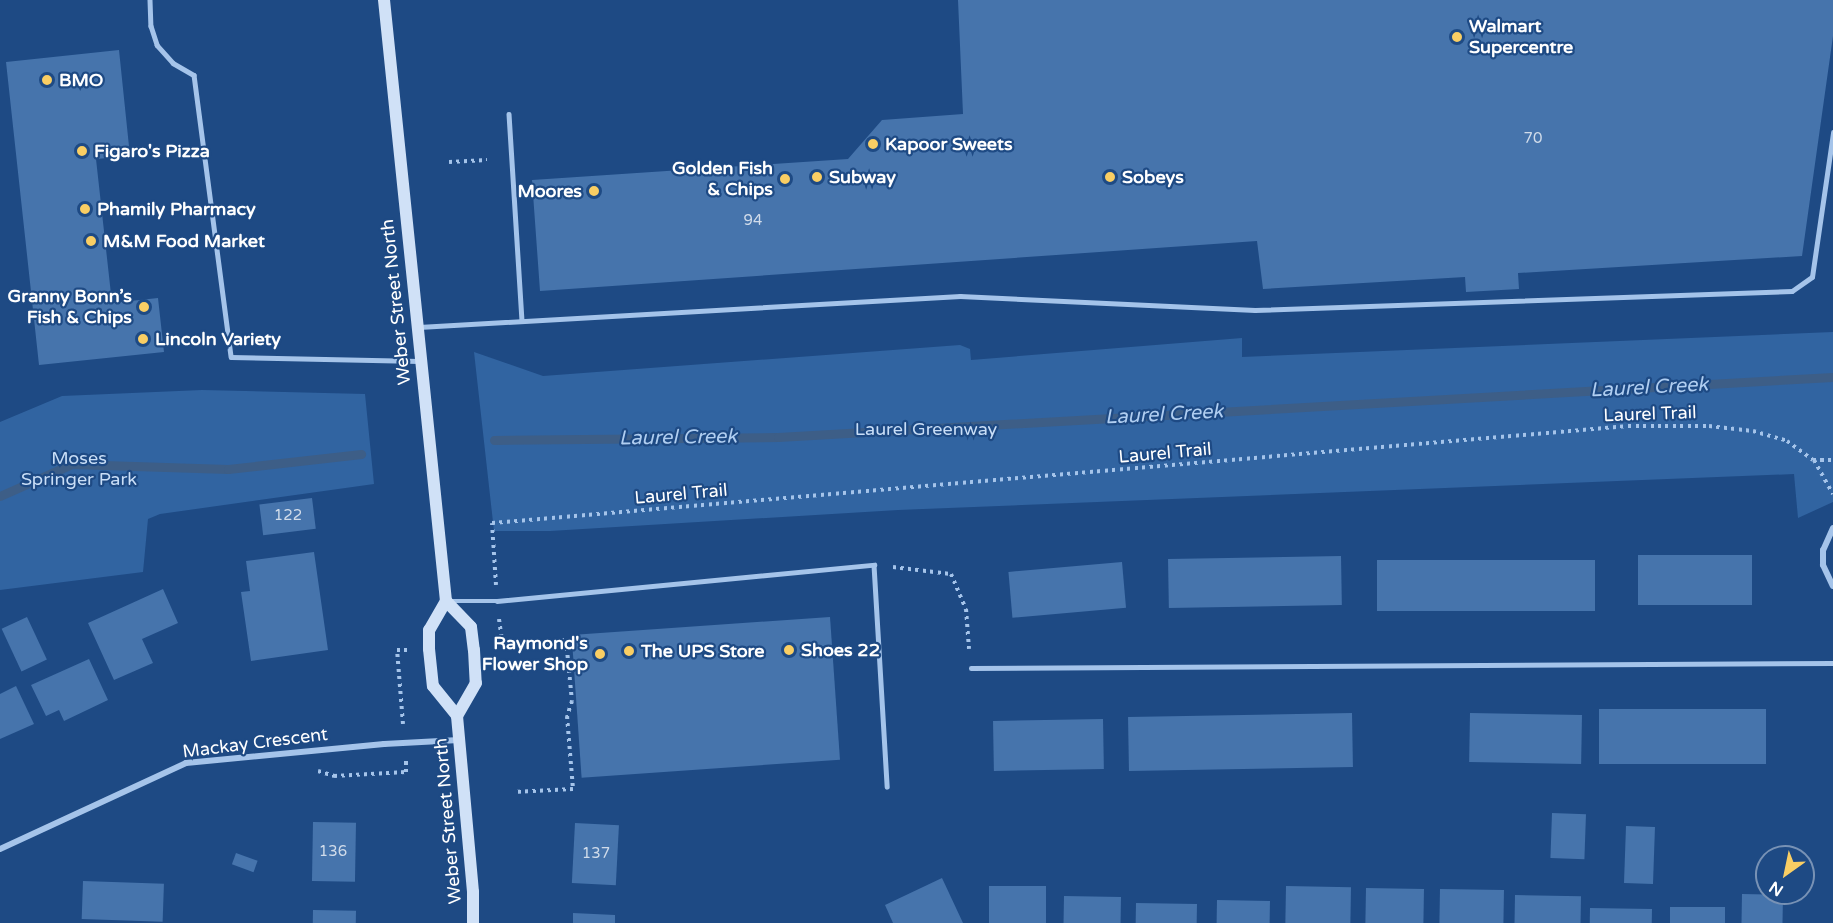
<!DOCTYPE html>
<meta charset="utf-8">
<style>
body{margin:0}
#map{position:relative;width:1833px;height:923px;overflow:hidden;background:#1e4a84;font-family:"Varela Round",sans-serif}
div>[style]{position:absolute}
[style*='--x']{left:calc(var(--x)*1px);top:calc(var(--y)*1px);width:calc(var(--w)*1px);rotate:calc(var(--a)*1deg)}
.green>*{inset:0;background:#3164a1}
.stream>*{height:9px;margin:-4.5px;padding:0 4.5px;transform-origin:4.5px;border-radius:4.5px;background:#3d5e87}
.building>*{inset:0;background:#4674ac;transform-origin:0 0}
.path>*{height:4px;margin-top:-2px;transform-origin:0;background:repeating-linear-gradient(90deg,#a5c4ea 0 3px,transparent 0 7.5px)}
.lane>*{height:4.5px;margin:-2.25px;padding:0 2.25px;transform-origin:2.25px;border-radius:2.25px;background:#a5c4ea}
.street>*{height:6px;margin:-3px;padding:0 3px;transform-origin:3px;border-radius:3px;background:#a5c4ea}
.secondary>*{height:12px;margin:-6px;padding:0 6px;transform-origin:6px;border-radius:6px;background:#d0e1f7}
.dots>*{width:16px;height:16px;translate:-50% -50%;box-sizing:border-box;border:3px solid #1e4a84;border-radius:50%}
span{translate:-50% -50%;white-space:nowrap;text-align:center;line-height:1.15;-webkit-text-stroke:4.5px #1e4a84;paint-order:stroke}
.number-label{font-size:15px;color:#d1dcea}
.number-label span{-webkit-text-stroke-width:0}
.poi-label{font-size:18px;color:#fff;font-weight:700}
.left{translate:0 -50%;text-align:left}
.right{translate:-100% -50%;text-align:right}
.street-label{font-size:18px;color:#fff}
.park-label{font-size:18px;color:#c9def7}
.water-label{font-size:20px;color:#b0cef1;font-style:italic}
.north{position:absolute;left:1755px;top:845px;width:60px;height:60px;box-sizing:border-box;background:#1e4a84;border:2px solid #7892b5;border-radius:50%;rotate:213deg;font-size:16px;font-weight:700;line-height:24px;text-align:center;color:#fff}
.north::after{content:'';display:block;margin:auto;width:21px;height:27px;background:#f9ce64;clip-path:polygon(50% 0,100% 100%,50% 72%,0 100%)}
</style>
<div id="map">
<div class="green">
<i style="clip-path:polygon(1833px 332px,1833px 502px,1798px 518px,1794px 474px,898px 510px,550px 531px,494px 531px,474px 352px,543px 376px,960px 345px,970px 349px,971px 360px,1242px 338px,1242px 357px)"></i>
<i style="clip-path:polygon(202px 390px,365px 394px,374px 484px,160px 514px,148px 519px,143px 572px,0 590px,0 422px,62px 396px)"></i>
</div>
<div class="stream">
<i style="--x:494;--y:440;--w:284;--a:-0.6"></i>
<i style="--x:778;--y:437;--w:1057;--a:-3.26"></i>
<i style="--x:0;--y:496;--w:79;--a:-24"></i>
<i style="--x:72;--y:464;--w:156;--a:1.8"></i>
<i style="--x:228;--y:469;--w:134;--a:-6.4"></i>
</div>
<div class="building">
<i style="clip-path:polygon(958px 0,1833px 0,1833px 36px,1802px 256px,1518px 273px,1519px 289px,1466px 292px,1465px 277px,1263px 289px,1257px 241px,540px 291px,532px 180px,848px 159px,882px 120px,963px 114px)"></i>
<i style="clip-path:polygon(119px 50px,130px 156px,96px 159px,112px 303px,158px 298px,164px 352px,39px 365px,6px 62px)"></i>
<i style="left:312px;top:498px;width:31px;height:53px;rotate:83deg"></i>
<i style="clip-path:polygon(314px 552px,328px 650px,251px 661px,241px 592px,250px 591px,246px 561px)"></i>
<i style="left:1638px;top:555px;width:114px;height:50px"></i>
<i style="left:1341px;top:556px;width:49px;height:173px;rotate:89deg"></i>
<i style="left:1377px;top:560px;width:218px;height:51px"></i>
<i style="left:1122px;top:562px;width:46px;height:114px;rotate:85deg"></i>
<i style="clip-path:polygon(163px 589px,178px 623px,142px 639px,153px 663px,114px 680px,88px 623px)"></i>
<i style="left:27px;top:617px;width:47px;height:28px;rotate:65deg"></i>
<i style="left:830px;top:617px;width:143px;height:259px;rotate:86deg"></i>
<i style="clip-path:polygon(89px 659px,108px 700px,64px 721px,59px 710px,46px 716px,31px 685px)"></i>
<i style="clip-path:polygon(16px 686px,34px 724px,0 739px,0 694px)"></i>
<i style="left:1599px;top:709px;width:167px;height:55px"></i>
<i style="left:1352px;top:713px;width:54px;height:224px;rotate:89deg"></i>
<i style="left:1470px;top:713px;width:112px;height:49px;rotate:1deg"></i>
<i style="left:1103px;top:719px;width:50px;height:110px;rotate:89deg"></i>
<i style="left:1552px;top:813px;width:34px;height:45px;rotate:2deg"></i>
<i style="left:313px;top:822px;width:43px;height:59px;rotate:1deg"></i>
<i style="left:575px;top:823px;width:44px;height:60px;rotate:3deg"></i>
<i style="left:1626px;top:826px;width:29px;height:57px;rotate:2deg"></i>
<i style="left:236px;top:853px;width:23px;height:12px;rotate:20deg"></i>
<i style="clip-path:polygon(942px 878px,963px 923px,893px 923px,885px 905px)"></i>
<i style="left:83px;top:881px;width:81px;height:38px;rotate:2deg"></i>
<i style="left:989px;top:886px;width:57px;height:37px"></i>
<i style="left:1286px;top:886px;width:65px;height:37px;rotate:1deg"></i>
<i style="left:1366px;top:888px;width:58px;height:35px;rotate:1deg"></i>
<i style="left:1440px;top:889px;width:64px;height:34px;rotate:1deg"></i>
<i style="left:1742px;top:894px;width:41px;height:29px;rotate:1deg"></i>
<i style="left:1515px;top:895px;width:66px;height:28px;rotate:1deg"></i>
<i style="left:1064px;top:896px;width:57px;height:27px;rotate:1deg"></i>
<i style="left:1217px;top:900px;width:53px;height:23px;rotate:1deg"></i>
<i style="left:1136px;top:903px;width:61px;height:20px;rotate:1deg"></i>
<i style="left:1670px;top:907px;width:55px;height:16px"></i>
<i style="left:1590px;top:908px;width:62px;height:15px;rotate:1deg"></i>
<i style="left:313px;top:910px;width:43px;height:13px;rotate:1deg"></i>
<i style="clip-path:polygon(573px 913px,615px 915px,615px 923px,573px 923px)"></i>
</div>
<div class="path">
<i style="--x:449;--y:162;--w:38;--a:-3"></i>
<i style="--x:1814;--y:460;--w:39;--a:61"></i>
<i style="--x:893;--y:567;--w:58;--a:6.9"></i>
<i style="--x:951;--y:574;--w:38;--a:67"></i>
<i style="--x:966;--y:609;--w:40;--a:85.7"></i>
<i style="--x:496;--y:585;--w:62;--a:-93.7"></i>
<i style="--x:492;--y:523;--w:1140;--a:-4.88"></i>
<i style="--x:1628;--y:426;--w:81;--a:0"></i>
<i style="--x:1709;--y:426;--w:44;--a:6.5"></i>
<i style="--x:1753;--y:431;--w:35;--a:16"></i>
<i style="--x:1787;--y:441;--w:32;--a:36"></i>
<i style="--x:1813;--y:460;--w:20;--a:0"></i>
<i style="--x:499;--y:619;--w:29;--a:82"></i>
<i style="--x:502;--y:648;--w:64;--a:-7.1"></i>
<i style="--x:566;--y:640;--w:61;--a:84.4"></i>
<i style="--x:572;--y:701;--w:16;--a:108"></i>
<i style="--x:567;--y:716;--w:73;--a:85.3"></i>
<i style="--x:573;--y:789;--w:60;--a:177.1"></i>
<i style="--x:403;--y:724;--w:74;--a:-94.6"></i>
<i style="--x:397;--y:650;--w:11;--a:0"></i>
<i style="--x:318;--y:771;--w:17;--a:17"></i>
<i style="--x:334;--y:776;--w:72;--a:-3.2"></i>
<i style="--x:406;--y:772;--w:11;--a:-90"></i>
</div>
<div class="lane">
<i style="--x:150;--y:0;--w:26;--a:88"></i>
<i style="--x:151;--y:26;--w:20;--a:72"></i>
<i style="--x:157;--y:45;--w:24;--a:48"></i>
<i style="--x:173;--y:63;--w:24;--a:30"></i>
<i style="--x:194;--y:75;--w:284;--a:82.5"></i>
<i style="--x:231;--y:357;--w:188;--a:1.2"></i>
<i style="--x:509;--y:114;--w:207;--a:86.4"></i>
<i style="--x:419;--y:327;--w:542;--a:-3.28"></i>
<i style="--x:960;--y:296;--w:295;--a:2.7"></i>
<i style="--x:1255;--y:310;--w:537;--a:-2.03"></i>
<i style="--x:1792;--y:291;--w:24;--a:-35"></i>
<i style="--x:1812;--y:277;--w:146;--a:-81.7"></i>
<i style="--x:450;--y:601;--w:47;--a:0"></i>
<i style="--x:497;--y:601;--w:379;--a:-5.5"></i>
<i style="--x:874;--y:565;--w:222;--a:86.6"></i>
<i style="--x:971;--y:668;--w:862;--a:-0.33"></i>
</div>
<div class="street">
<i style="--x:1833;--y:528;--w:24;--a:114"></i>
<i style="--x:1823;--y:550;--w:15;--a:90"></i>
<i style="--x:1823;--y:565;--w:23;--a:65"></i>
<i style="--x:0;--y:849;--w:205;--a:-24.8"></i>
<i style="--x:186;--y:763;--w:199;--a:-5.5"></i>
<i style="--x:384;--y:744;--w:75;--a:-3.1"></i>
</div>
<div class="secondary">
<i style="--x:384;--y:0;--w:604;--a:84.11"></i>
<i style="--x:446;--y:601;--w:34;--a:120"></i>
<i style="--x:429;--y:630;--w:19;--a:90"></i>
<i style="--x:429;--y:649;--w:37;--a:84"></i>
<i style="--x:433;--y:686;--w:38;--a:51"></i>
<i style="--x:457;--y:716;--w:177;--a:84.8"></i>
<i style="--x:473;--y:892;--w:31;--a:90"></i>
<i style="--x:446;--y:601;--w:36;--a:46"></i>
<i style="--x:471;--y:627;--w:23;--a:83"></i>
<i style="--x:474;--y:650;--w:33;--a:87"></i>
<i style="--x:476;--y:683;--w:38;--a:120"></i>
</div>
<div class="dots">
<i style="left:1457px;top:37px;background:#f9ce64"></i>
<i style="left:47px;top:80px;background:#f9ce64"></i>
<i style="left:873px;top:144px;background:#f9ce64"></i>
<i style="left:82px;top:151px;background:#f9ce64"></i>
<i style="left:817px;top:177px;background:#f9ce64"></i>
<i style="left:1110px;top:177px;background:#f9ce64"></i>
<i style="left:785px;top:179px;background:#f9ce64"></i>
<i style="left:594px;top:191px;background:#f9ce64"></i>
<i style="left:85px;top:209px;background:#f9ce64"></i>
<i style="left:91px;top:241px;background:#f9ce64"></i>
<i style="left:144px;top:307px;background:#f9ce64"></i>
<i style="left:143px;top:339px;background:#f9ce64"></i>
<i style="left:789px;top:650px;background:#f9ce64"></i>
<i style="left:629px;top:651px;background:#f9ce64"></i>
<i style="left:600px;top:654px;background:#f9ce64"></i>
</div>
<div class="number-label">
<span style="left:1533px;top:139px">70</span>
<span style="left:753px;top:221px">94</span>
<span style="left:288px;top:516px">122</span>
<span style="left:333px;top:852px">136</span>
<span style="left:596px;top:854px">137</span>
</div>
<div class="poi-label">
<span class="left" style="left:1469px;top:37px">Walmart<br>Supercentre</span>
<span class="left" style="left:59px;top:80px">BMO</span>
<span class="left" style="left:885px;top:144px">Kapoor Sweets</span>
<span class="left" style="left:94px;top:151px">Figaro's Pizza</span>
<span class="right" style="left:773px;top:179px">Golden Fish<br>&amp; Chips</span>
<span class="left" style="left:829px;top:177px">Subway</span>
<span class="left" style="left:1122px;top:177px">Sobeys</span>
<span class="right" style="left:582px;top:191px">Moores</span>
<span class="left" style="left:97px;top:209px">Phamily Pharmacy</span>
<span class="left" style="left:103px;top:241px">M&amp;M Food Market</span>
<span class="right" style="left:132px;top:307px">Granny Bonn’s<br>Fish &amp; Chips</span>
<span class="left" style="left:155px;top:339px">Lincoln Variety</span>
<span class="right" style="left:588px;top:654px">Raymond's<br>Flower Shop</span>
<span class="left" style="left:801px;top:650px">Shoes 22</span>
<span class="left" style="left:641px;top:651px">The UPS Store</span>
</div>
<div class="street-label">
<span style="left:396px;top:302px;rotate:-96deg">Weber Street North</span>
<span style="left:1650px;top:414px;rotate:-2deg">Laurel Trail</span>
<span style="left:1165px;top:453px;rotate:-5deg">Laurel Trail</span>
<span style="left:681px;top:494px;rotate:-5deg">Laurel Trail</span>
<span style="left:255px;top:743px;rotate:-7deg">Mackay Crescent</span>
<span style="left:448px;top:821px;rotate:-95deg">Weber Street North</span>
</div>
<div class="park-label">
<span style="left:926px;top:429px">Laurel Greenway</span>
<span style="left:79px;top:469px">Moses<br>Springer Park</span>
</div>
<div class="water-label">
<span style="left:1649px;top:388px;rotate:-3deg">Laurel Creek</span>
<span style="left:1164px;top:415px;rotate:-3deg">Laurel Creek</span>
<span style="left:678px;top:438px;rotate:-1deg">Laurel Creek</span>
</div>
<div class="north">N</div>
</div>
